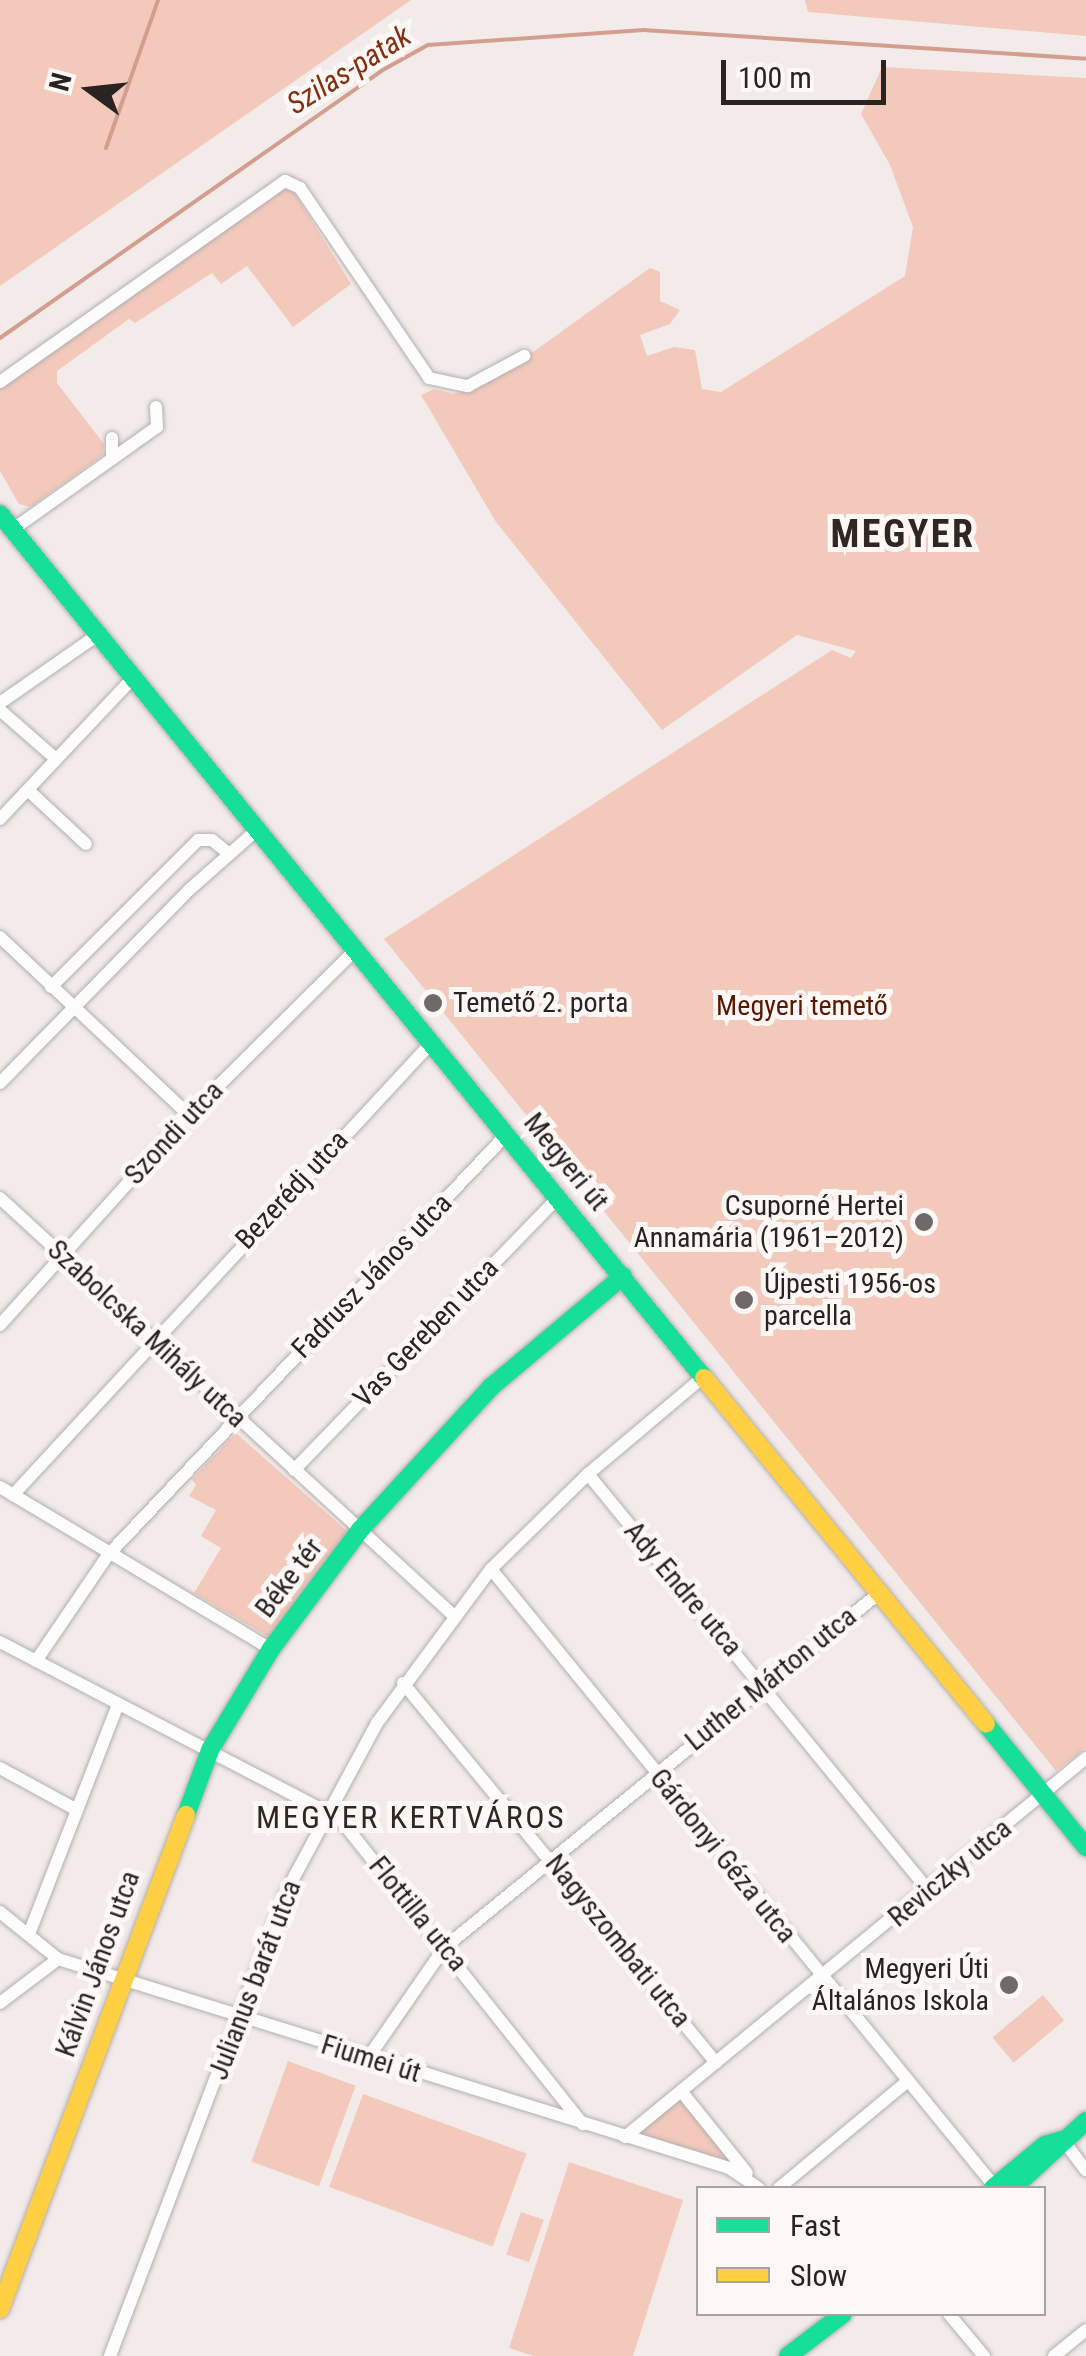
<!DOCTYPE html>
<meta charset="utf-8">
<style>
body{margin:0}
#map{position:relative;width:1086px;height:2356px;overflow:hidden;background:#f2ebe9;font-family:"Roboto Condensed",sans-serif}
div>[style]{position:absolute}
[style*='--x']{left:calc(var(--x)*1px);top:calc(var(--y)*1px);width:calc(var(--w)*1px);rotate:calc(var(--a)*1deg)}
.green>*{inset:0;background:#f3c9bc;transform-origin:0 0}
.stream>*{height:4px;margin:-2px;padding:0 2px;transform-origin:2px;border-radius:2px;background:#d39e8d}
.roads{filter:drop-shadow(0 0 2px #b4aead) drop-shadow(0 0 2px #b4aead)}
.street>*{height:12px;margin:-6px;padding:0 6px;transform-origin:6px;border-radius:6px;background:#fdfcfc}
.fast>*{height:18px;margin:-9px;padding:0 9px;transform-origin:9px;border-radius:9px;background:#16e098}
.slow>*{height:18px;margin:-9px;padding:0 9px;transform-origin:9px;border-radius:9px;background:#ffcf43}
.dots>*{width:28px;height:28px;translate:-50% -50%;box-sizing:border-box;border:5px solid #fdf8f6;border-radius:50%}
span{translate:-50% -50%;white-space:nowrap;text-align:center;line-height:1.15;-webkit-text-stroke:10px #fdf8f6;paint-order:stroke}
.poi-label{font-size:28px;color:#292422}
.left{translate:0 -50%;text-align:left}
.right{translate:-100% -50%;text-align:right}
.park-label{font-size:28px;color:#5a1701}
.street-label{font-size:28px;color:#292422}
.water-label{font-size:30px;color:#862e10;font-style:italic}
.quarter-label{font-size:32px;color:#302724;letter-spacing:2.5px}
.district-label{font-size:38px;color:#302724;font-weight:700;letter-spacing:2.5px}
.legend{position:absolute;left:696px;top:2186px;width:350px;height:130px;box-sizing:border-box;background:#fdf8f6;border:2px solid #a8a3a1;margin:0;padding:12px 18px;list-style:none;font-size:30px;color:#292422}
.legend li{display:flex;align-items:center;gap:20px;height:50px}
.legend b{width:50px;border:2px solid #a8a3a1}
.north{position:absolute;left:40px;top:40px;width:100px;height:100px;-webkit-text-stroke:8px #fdf8f6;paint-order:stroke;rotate:285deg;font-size:28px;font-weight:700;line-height:40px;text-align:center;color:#292422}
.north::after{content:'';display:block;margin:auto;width:35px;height:45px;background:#292422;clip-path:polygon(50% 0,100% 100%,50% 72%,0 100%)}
.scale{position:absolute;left:721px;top:60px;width:165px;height:45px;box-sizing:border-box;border:5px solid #292422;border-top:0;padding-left:12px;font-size:30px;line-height:35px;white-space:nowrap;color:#292422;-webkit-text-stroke:8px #fdf8f6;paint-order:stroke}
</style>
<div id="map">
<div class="green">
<i style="clip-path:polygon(0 0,411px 0,0 286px)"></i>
<i style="clip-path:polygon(805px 0,1086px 0,1086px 36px,808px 12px)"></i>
<i style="clip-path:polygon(882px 67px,1086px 78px,1086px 1748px,1056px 1771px,384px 939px,832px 650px,851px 658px,856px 651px,797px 635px,662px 730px,496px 522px,421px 395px,434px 389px,454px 394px,497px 378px,650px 268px,660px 272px,660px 301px,680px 310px,670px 324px,640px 335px,647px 356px,674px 347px,695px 350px,702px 389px,721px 392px,905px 276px,913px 227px,890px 165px,861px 114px)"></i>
<i style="clip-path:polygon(280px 188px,294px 192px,351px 284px,293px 327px,247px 266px,221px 284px,212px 273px,135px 323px,129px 319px,57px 371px,57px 383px,104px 444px,103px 455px,30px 507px,19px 504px,0 471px,0 387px)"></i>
<i style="clip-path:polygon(236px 1433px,347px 1531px,270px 1638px,194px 1593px,221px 1548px,201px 1536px,216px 1510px,189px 1496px,196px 1485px,192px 1479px)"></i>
<i style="left:1043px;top:1995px;width:33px;height:66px;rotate:50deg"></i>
<i style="left:288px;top:2061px;width:72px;height:107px;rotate:20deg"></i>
<i style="clip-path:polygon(681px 2091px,733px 2156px,729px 2168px,625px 2137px)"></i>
<i style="left:363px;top:2094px;width:174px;height:99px;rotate:20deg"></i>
<i style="clip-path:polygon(569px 2162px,683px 2200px,633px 2356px,533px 2356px,509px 2348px)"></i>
<i style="left:521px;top:2212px;width:24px;height:45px;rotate:19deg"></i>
</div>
<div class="stream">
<i style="--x:106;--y:148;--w:157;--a:-70.6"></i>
<i style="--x:0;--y:338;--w:465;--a:-35"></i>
<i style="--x:381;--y:71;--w:54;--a:-29"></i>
<i style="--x:428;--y:45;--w:216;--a:-4"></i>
<i style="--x:643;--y:30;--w:444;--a:3.7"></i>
</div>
<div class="roads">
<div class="street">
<i style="--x:0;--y:382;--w:349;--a:-35.2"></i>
<i style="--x:285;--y:181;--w:17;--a:25"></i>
<i style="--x:300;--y:188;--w:230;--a:55.8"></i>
<i style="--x:429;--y:378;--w:40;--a:12"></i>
<i style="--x:468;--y:386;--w:64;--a:-28.2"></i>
<i style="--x:112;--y:459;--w:21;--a:-90"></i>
<i style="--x:12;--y:530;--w:178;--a:-35.4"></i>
<i style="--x:157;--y:427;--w:20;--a:-93"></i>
<i style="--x:0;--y:703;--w:121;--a:-34.9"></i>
<i style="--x:0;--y:710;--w:74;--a:41.2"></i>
<i style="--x:28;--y:790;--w:79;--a:43"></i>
<i style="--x:0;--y:819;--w:195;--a:-46.7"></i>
<i style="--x:0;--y:937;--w:260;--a:43.3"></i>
<i style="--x:51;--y:987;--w:208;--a:-45"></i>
<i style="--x:198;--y:840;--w:14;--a:0"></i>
<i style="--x:212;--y:840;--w:22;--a:39"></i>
<i style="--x:0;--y:1083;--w:270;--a:-45.6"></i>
<i style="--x:189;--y:890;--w:92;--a:-41.5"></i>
<i style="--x:0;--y:1198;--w:614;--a:42.63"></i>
<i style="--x:0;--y:1325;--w:283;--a:-48"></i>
<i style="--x:189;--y:1115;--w:235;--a:-44.8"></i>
<i style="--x:294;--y:1470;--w:380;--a:-45.9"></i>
<i style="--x:588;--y:1474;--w:539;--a:50.73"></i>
<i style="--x:0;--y:1487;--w:316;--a:30.9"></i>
<i style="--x:13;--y:1495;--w:617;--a:-47.23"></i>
<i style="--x:491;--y:1569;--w:797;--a:50.8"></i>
<i style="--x:0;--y:1642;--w:383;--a:27.5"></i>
<i style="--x:340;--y:1819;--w:390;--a:51.5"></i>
<i style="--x:36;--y:1661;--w:128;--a:-55.8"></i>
<i style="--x:108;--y:1555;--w:580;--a:-46.54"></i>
<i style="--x:403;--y:1683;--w:492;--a:50.5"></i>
<i style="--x:0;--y:1768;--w:88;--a:28.6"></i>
<i style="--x:0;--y:1912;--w:75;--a:39"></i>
<i style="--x:58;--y:1959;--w:703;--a:17.3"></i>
<i style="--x:729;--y:2168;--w:36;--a:34"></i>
<i style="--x:29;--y:1934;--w:246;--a:-68.8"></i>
<i style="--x:0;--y:2003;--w:73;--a:-37.2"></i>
<i style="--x:368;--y:2058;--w:135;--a:-55.3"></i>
<i style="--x:445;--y:1947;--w:559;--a:-39.19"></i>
<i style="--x:681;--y:2091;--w:105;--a:51.2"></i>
<i style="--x:625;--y:2137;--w:597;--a:-39.42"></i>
<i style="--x:1063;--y:2140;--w:38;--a:53"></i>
<i style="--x:779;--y:2188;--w:168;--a:-39.7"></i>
<i style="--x:949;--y:2314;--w:55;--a:50.2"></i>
<i style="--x:110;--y:2356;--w:496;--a:-69.2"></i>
<i style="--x:286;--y:1892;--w:192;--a:-61.7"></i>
<i style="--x:377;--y:1723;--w:192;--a:-53.5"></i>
<i style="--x:491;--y:1569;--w:136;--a:-44.4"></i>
<i style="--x:588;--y:1474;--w:150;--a:-40.1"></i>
<i style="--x:1054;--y:2356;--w:41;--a:-39.1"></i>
</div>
<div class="fast">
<i style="--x:0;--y:514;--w:1115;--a:50.83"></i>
<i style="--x:986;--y:1724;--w:159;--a:50.9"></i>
<i style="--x:186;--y:1815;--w:69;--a:-69.7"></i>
<i style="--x:210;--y:1750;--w:118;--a:-58.9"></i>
<i style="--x:271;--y:1649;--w:149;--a:-53.2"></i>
<i style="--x:360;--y:1530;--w:195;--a:-47.5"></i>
<i style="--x:492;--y:1386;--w:171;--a:-40"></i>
<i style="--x:993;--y:2188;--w:67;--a:-39.6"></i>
<i style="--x:1045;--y:2145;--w:19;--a:-16"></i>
<i style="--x:1013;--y:2188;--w:99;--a:-42.5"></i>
<i style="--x:788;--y:2356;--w:69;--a:-37.4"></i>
</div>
<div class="slow">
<i style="--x:704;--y:1378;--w:446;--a:50.8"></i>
<i style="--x:0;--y:2309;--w:528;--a:-69.37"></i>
</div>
</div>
<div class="dots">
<i style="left:433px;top:1003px;background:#6f6a68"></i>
<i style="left:924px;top:1222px;background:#6f6a68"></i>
<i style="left:744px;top:1300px;background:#6f6a68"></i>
<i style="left:1009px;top:1985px;background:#6f6a68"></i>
</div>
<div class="poi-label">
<span class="left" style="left:453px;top:1003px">Temető 2. porta</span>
<span class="right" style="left:904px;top:1222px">Csuporné Hertei<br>Annamária (1961–2012)</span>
<span class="left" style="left:764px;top:1300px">Újpesti 1956-os<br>parcella</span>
<span class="right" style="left:989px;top:1985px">Megyeri Úti<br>Általános Iskola</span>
</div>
<div class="park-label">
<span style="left:802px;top:1006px">Megyeri temető</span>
</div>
<div class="street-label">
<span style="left:174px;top:1133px;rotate:-47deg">Szondi utca</span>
<span style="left:566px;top:1162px;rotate:51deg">Megyeri út</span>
<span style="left:292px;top:1190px;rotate:-47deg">Bezerédj utca</span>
<span style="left:372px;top:1276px;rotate:-46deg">Fadrusz János utca</span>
<span style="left:426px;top:1333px;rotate:-46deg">Vas Gereben utca</span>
<span style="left:147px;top:1334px;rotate:43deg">Szabolcska Mihály utca</span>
<span style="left:289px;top:1578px;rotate:-53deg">Béke tér</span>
<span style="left:683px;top:1589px;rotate:50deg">Ady Endre utca</span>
<span style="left:771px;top:1679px;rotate:-39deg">Luther Márton utca</span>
<span style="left:723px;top:1856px;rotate:51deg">Gárdonyi Géza utca</span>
<span style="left:950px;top:1873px;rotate:-40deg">Reviczky utca</span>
<span style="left:418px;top:1914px;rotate:51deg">Flottilla utca</span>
<span style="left:618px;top:1941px;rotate:51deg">Nagyszombati utca</span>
<span style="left:98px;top:1964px;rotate:-70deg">Kálvin János utca</span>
<span style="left:255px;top:1980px;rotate:-69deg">Julianus barát utca</span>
<span style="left:371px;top:2059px;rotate:17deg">Fiumei út</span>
</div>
<div class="water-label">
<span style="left:349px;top:70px;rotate:-32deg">Szilas-patak</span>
</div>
<div class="quarter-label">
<span style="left:411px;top:1817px">MEGYER KERTVÁROS</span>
</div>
<div class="district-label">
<span style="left:903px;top:535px">MEGYER</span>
</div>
<ul class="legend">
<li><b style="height:12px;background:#16e098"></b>Fast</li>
<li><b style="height:12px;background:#ffcf43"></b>Slow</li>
</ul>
<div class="north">N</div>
<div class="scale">100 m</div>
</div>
